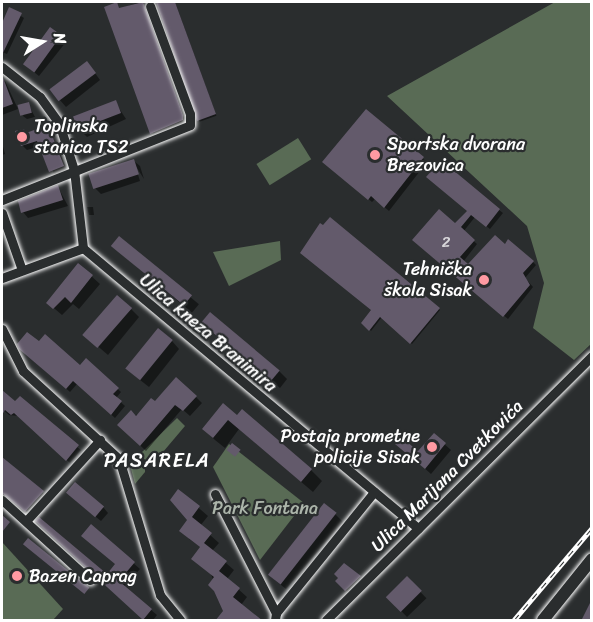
<!DOCTYPE html>
<meta charset="utf-8">
<style>
body{margin:0}
#map{position:relative;width:593px;height:622px;overflow:hidden;background:#2a2d2e;font-family:Sriracha,sans-serif}
div>[style]{position:absolute}
[style*='--x']{left:calc(var(--x)*1px);top:calc(var(--y)*1px);width:calc(var(--w)*1px);rotate:calc(var(--a)*1deg)}
.green>*{inset:0;background:#596b55;transform-origin:0 0}
.shadow>*{inset:0;background:#0007;transform-origin:0 0}
.building>*{inset:0;background:#635a6b;transform-origin:0 0}
.roads{filter:drop-shadow(0 0 2px #fff) drop-shadow(0 0 2px #fff)}
.street>*{height:9px;margin:-4.5px;padding:0 4.5px;transform-origin:4.5px;border-radius:4.5px;background:#2a2d2e}
.secondary>*{height:12px;margin:-6px;padding:0 6px;transform-origin:6px;border-radius:6px;background:#2a2d2e}
.rail>*{height:4.5px;margin-top:-2.25px;transform-origin:0;background:repeating-linear-gradient(90deg,#2a2d2e 0 7px,#fff 0 14px);box-sizing:border-box;border-block:2px solid #fff}
.dots>*{width:16px;height:16px;translate:-50% -50%;box-sizing:border-box;border:3px solid #2a2d2e;border-radius:50%}
span{translate:-50% -50%;white-space:nowrap;text-align:center;line-height:1.15;-webkit-text-stroke:4.5px #2a2d2e;paint-order:stroke}
.number-label{font-size:15px;color:#d8d6da}
.number-label span{-webkit-text-stroke-width:0}
.poi-label{font-size:18px;color:#fff}
.left{translate:0 -50%;text-align:left}
.right{translate:-100% -50%;text-align:right}
.street-label{font-size:18px;color:#fff}
.park-label{font-size:18px;color:#acb5aa}
.neighbourhood-label{font-size:20px;color:#fff;letter-spacing:1.5px}
.frame{position:absolute;inset:0;border:3px solid #fff;pointer-events:none}
.north{position:absolute;left:12px;top:12px;width:60px;height:60px;-webkit-text-stroke:4px #2a2d2e;paint-order:stroke;rotate:79deg;font-size:16px;font-weight:700;line-height:24px;text-align:center;color:#fff}
.north::after{content:'';display:block;margin:auto;width:21px;height:27px;background:#fff;clip-path:polygon(50% 0,100% 100%,50% 72%,0 100%)}
</style>
<div id="map">
<div class="green">
<i style="clip-path:polygon(555px 2px,591px 2px,592px 343px,574px 360px,533px 328px,544px 283px,527px 226px,387px 96px)"></i>
<i style="left:298px;top:138px;width:25px;height:49px;rotate:58deg"></i>
<i style="clip-path:polygon(280px 241px,281px 260px,229px 286px,213px 252px)"></i>
<i style="clip-path:polygon(177px 418px,185px 426px,152px 465px,139px 455px)"></i>
<i style="clip-path:polygon(229px 444px,304px 503px,260px 560px,213px 467px)"></i>
<i style="clip-path:polygon(136px 458px,145px 465px,145px 472px,135px 484px,130px 465px)"></i>
<i style="clip-path:polygon(2px 542px,63px 609px,53px 620px,2px 620px)"></i>
</div>
<div class="shadow">
<i style="clip-path:polygon(140px 2px,184px 118px,184px 122px,153px 134px,118px 5px,119px 9px)"></i>
<i style="left:175px;top:2px;width:121px;height:18px;rotate:70deg"></i>
<i style="clip-path:polygon(10px 9px,24px 18px,7px 54px,2px 52px,2px 26px)"></i>
<i style="clip-path:polygon(51px 29px,66px 42px,39px 76px,30px 69px)"></i>
<i style="clip-path:polygon(92px 69px,100px 80px,66px 107px,52px 91px)"></i>
<i style="clip-path:polygon(5px 81px,18px 109px,2px 115px,2px 82px)"></i>
<i style="clip-path:polygon(115px 102px,126px 119px,87px 137px,81px 131px)"></i>
<i style="clip-path:polygon(28px 104px,35px 117px,27px 119px,23px 116px)"></i>
<i style="clip-path:polygon(366px 112px,427px 162px,389px 211px,375px 199px,372px 202px,328px 165px)"></i>
<i style="clip-path:polygon(48px 127px,68px 171px,55px 176px,41px 146px,27px 150px,22px 145px,23px 130px,27px 134px)"></i>
<i style="clip-path:polygon(2px 143px,5px 154px,2px 155px)"></i>
<i style="clip-path:polygon(134px 161px,140px 166px,144px 179px,135px 165px,140px 181px,101px 194px,95px 188px)"></i>
<i style="clip-path:polygon(58px 187px,68px 206px,28px 218px,23px 212px,19px 202px)"></i>
<i style="clip-path:polygon(87px 207px,93px 207px,94px 215px,89px 215px)"></i>
<i style="clip-path:polygon(499px 210px,503px 213px,490px 229px,475px 217px,463px 232px,477px 244px,463px 262px,469px 266px,533px 262px,536px 265px,525px 278px,533px 287px,508px 319px,417px 243px,456px 225px,469px 211px)"></i>
<i style="clip-path:polygon(331px 219px,440px 310px,412px 344px,382px 317px,371px 331px,363px 323px,372px 310px,323px 227px)"></i>
<i style="left:120px;top:238px;width:103px;height:11px;rotate:40deg"></i>
<i style="clip-path:polygon(79px 265px,100px 284px,79px 309px,73px 304px,62px 315px,48px 303px)"></i>
<i style="clip-path:polygon(131px 309px,139px 317px,108px 355px,94px 343px)"></i>
<i style="clip-path:polygon(211px 331px,279px 371px,287px 379px,280px 388px)"></i>
<i style="clip-path:polygon(172px 341px,179px 349px,149px 387px,135px 376px)"></i>
<i style="clip-path:polygon(25px 352px,80px 367px,86px 360px,121px 392px,116px 398px,125px 406px,115px 418px,77px 384px,70px 392px)"></i>
<i style="clip-path:polygon(2px 392px,81px 450px,70px 463px,19px 416px,9px 415px,2px 409px)"></i>
<i style="clip-path:polygon(196px 397px,202px 403px,190px 416px,182px 409px,146px 451px,119px 425px,155px 404px)"></i>
<i style="clip-path:polygon(223px 405px,238px 417px,242px 411px,311px 470px,322px 481px,313px 492px,239px 429px,225px 448px,215px 440px,204px 429px)"></i>
<i style="clip-path:polygon(434px 435px,451px 450px,431px 474px,403px 449px,419px 453px)"></i>
<i style="clip-path:polygon(2px 458px,44px 494px,27px 512px,9px 495px,2px 496px,2px 474px,6px 469px)"></i>
<i style="clip-path:polygon(179px 491px,208px 516px,200px 526px,219px 543px,212px 551px,234px 570px,227px 579px,247px 597px,241px 605px,224px 611px,202px 548px,189px 539px,189px 520px)"></i>
<i style="clip-path:polygon(74px 499px,103px 507px,108px 513px,101px 521px)"></i>
<i style="clip-path:polygon(335px 514px,343px 522px,286px 589px,275px 580px)"></i>
<i style="clip-path:polygon(91px 526px,140px 569px,124px 587px,157px 615px,153px 620px,145px 620px,43px 527px,107px 576px,117px 564px)"></i>
<i style="clip-path:polygon(344px 565px,360px 577px,348px 592px,337px 581px)"></i>
<i style="left:407px;top:578px;width:28px;height:27px;rotate:46deg"></i>
</div>
<div class="building">
<i style="clip-path:polygon(117px 2px,119px 8px,143px 2px,183px 115px,183px 120px,150px 134px,104px 7px)"></i>
<i style="clip-path:polygon(156px 2px,175px 2px,216px 114px,197px 121px)"></i>
<i style="clip-path:polygon(9px 7px,22px 13px,2px 55px,2px 23px)"></i>
<i style="left:50px;top:27px;width:14px;height:46px;rotate:36deg"></i>
<i style="left:87px;top:61px;width:15px;height:47px;rotate:53deg"></i>
<i style="clip-path:polygon(2px 75px,13px 104px,2px 108px)"></i>
<i style="left:116px;top:100px;width:14px;height:46px;rotate:69deg"></i>
<i style="left:29px;top:102px;width:11px;height:12px;rotate:75deg"></i>
<i style="clip-path:polygon(366px 109px,424px 157px,384px 208px,371px 196px,368px 200px,322px 162px)"></i>
<i style="clip-path:polygon(48px 125px,64px 166px,49px 172px,37px 141px,21px 146px,15px 131px,24px 129px,26px 133px)"></i>
<i style="left:134px;top:159px;width:16px;height:48px;rotate:72deg"></i>
<i style="clip-path:polygon(441px 160px,500px 209px,486px 227px,471px 215px,461px 227px,475px 240px,460px 257px,468px 264px,495px 235px,505px 244px,508px 239px,534px 261px,523px 273px,530px 285px,503px 317px,412px 240px,439px 209px,455px 223px,467px 211px,426px 177px)"></i>
<i style="clip-path:polygon(58px 185px,63px 200px,21px 213px,18px 201px)"></i>
<i style="clip-path:polygon(330px 217px,440px 308px,410px 344px,380px 317px,369px 331px,361px 323px,371px 310px,300px 253px,320px 223px,323px 225px)"></i>
<i style="left:119px;top:236px;width:94px;height:13px;rotate:39deg"></i>
<i style="clip-path:polygon(78px 263px,93px 275px,71px 303px,65px 297px,53px 309px,46px 303px)"></i>
<i style="left:117px;top:295px;width:20px;height:53px;rotate:41deg"></i>
<i style="left:210px;top:312px;width:91px;height:14px;rotate:40deg"></i>
<i style="left:158px;top:328px;width:19px;height:52px;rotate:39deg"></i>
<i style="clip-path:polygon(27px 332px,39px 341px,45px 334px,80px 365px,86px 358px,119px 388px,113px 394px,122px 401px,111px 415px,73px 381px,66px 389px,19px 349px,17px 344px)"></i>
<i style="clip-path:polygon(176px 377px,197px 396px,183px 411px,175px 405px,140px 446px,117px 425px,131px 410px,136px 416px,151px 398px,155px 401px)"></i>
<i style="clip-path:polygon(2px 390px,15px 401px,20px 396px,79px 445px,66px 461px,14px 413px,11px 415px,5px 410px,2px 415px)"></i>
<i style="clip-path:polygon(223px 403px,237px 415px,242px 409px,312px 469px,301px 482px,228px 420px,213px 438px,202px 429px)"></i>
<i style="clip-path:polygon(434px 433px,446px 443px,425px 469px,395px 444px,401px 437px,418px 451px)"></i>
<i style="left:232px;top:443px;width:11px;height:9px;rotate:38deg"></i>
<i style="clip-path:polygon(2px 457px,44px 491px,25px 512px,2px 493px)"></i>
<i style="left:75px;top:482px;width:38px;height:14px;rotate:40deg"></i>
<i style="clip-path:polygon(178px 489px,200px 506px,192px 517px,212px 533px,204px 543px,227px 561px,219px 571px,240px 588px,233px 597px,263px 621px,215px 621px,223px 611px,214px 591px,208px 585px,214px 577px,191px 559px,200px 547px,179px 531px,187px 520px,170px 500px)"></i>
<i style="left:324px;top:503px;width:16px;height:91px;rotate:38deg"></i>
<i style="clip-path:polygon(2px 515px,10px 522px,2px 532px)"></i>
<i style="clip-path:polygon(39px 517px,107px 574px,115px 564px,81px 536px,91px 524px,135px 562px,119px 581px,152px 609px,143px 620px,35px 521px)"></i>
<i style="left:28px;top:538px;width:79px;height:8px;rotate:39deg"></i>
<i style="clip-path:polygon(344px 563px,361px 576px,345px 591px,335px 581px,338px 578px,334px 574px)"></i>
<i style="left:407px;top:576px;width:21px;height:30px;rotate:45deg"></i>
<i style="clip-path:polygon(591px 601px,591px 621px,581px 621px)"></i>
</div>
<div class="roads">
<div class="street">
<i style="--x:2;--y:67;--w:48;--a:38.3"></i>
<i style="--x:40;--y:97;--w:32;--a:54"></i>
<i style="--x:59;--y:123;--w:49;--a:72.3"></i>
<i style="--x:74;--y:170;--w:79;--a:83.4"></i>
<i style="--x:83;--y:248;--w:437;--a:39.9"></i>
<i style="--x:2;--y:200;--w:202;--a:-21.7"></i>
<i style="--x:190;--y:125;--w:11;--a:-90"></i>
<i style="--x:190;--y:114;--w:115;--a:-110.3"></i>
<i style="--x:2;--y:213;--w:60;--a:70.7"></i>
<i style="--x:2;--y:278;--w:86;--a:-20.3"></i>
<i style="--x:2;--y:329;--w:47;--a:63.4"></i>
<i style="--x:23;--y:371;--w:130;--a:42.5"></i>
<i style="--x:119;--y:459;--w:142;--a:73.2"></i>
<i style="--x:160;--y:595;--w:32;--a:51"></i>
<i style="--x:215;--y:494;--w:134;--a:62.9"></i>
<i style="--x:2;--y:500;--w:119;--a:42.3"></i>
<i style="--x:26;--y:521;--w:110;--a:-47.6"></i>
<i style="--x:275;--y:620;--w:7;--a:-82"></i>
<i style="--x:276;--y:613;--w:156;--a:-51"></i>
<i style="--x:326;--y:620;--w:375;--a:-44.8"></i>
</div>
<div class="secondary">
<i style="--x:543;--y:620;--w:78;--a:-51.2"></i>
</div>
</div>
<div class="rail">
<i style="--x:514;--y:620;--w:121;--a:-49.7"></i>
</div>
<div class="dots">
<i style="left:22px;top:137px;background:#ff9aa2"></i>
<i style="left:375px;top:155px;background:#ff9aa2"></i>
<i style="left:484px;top:280px;background:#ff9aa2"></i>
<i style="left:432px;top:447px;background:#ff9aa2"></i>
<i style="left:17px;top:576px;background:#ff9aa2"></i>
</div>
<div class="number-label">
<span style="left:446px;top:243px">2</span>
</div>
<div class="poi-label">
<span class="left" style="left:34px;top:137px">Toplinska<br>stanica TS2</span>
<span class="left" style="left:387px;top:155px">Sportska dvorana<br>Brezovica</span>
<span class="right" style="left:472px;top:280px">Tehnička<br>škola Sisak</span>
<span class="right" style="left:420px;top:447px">Postaja prometne<br>policije Sisak</span>
<span class="left" style="left:29px;top:576px">Bazen Caprag</span>
</div>
<div class="street-label">
<span style="left:208px;top:333px;rotate:40deg">Ulica kneza Branimira</span>
<span style="left:447px;top:476px;rotate:-45deg">Ulica Marijana Cvetkovića</span>
</div>
<div class="park-label">
<span style="left:265px;top:508px">Park Fontana</span>
</div>
<div class="neighbourhood-label">
<span style="left:157px;top:460px">PASARELA</span>
</div>
<div class="frame"></div>
<div class="north">N</div>
</div>
